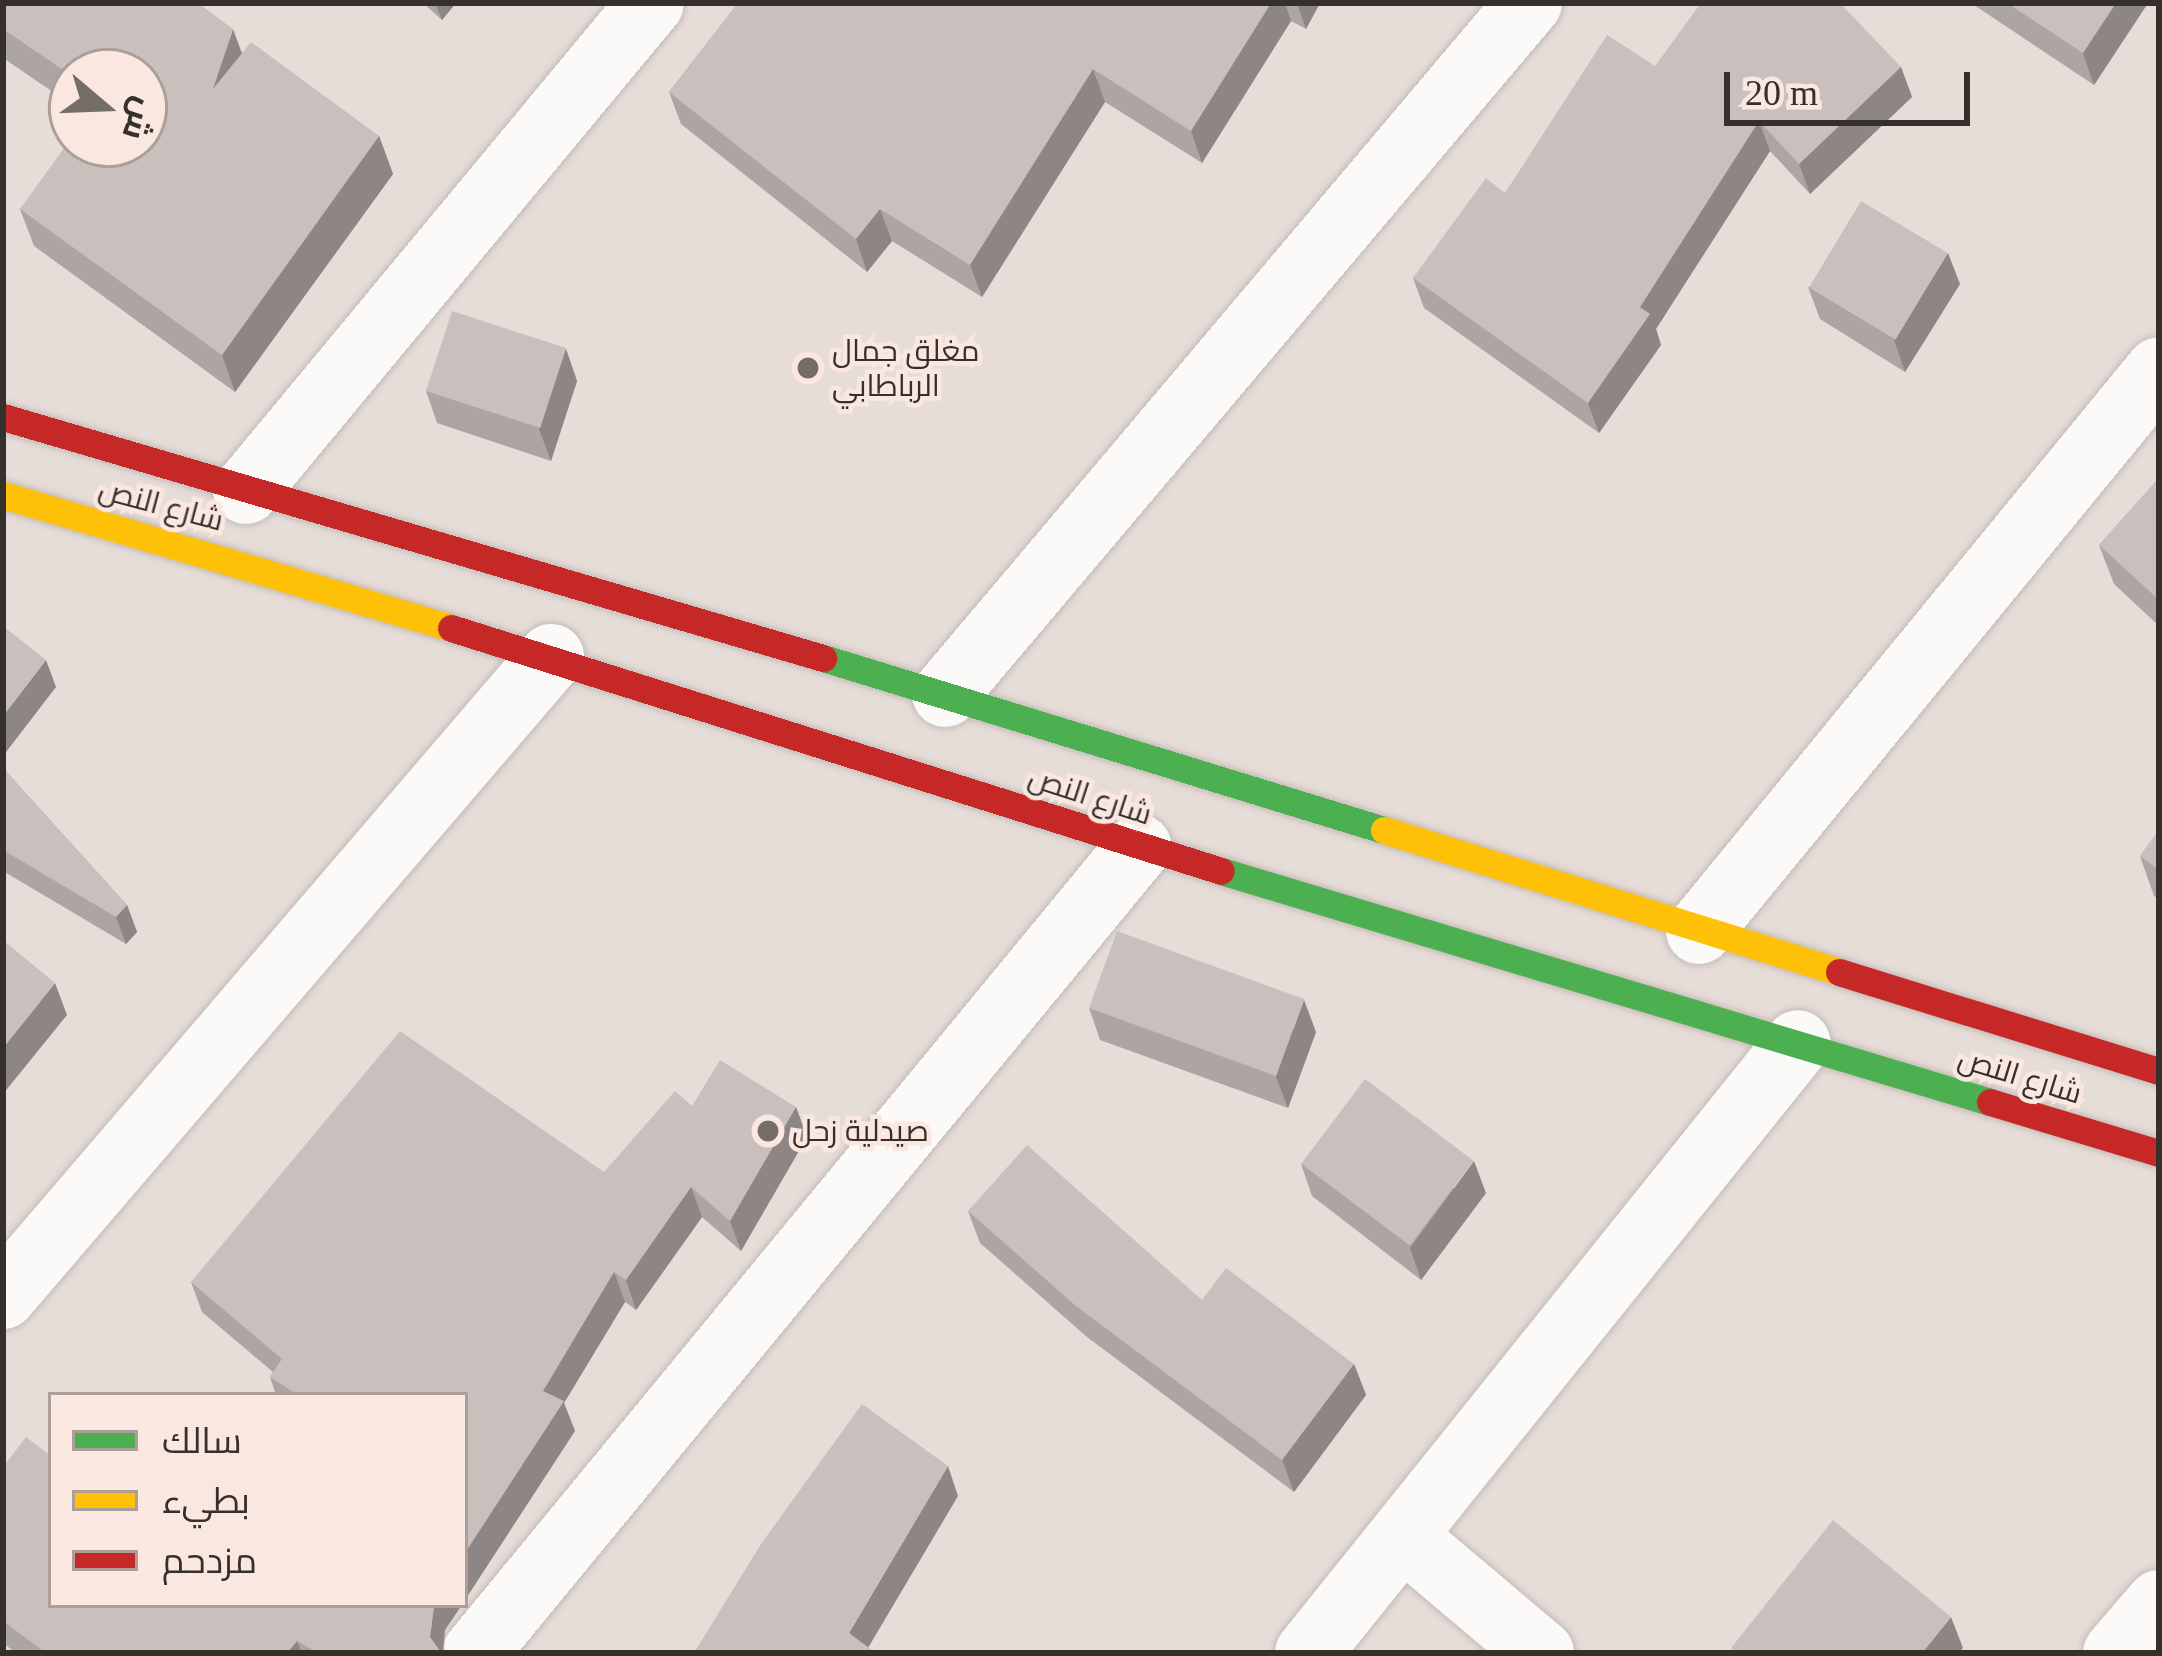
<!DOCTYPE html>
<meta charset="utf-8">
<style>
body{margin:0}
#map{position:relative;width:2162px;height:1656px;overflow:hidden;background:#e7ddd8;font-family:"Times New Roman",Cairo,serif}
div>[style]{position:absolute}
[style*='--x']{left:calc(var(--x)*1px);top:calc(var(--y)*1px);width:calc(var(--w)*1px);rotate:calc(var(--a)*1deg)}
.roads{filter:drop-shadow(0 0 3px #c4bcb8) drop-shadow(0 0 3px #c4bcb8)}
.street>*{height:66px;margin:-33px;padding:0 33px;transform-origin:33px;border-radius:33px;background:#fbfaf9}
.fast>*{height:27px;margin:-13.5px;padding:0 13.5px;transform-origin:13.5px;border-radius:13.5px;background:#4caf50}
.slow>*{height:27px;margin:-13.5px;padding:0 13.5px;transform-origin:13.5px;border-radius:13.5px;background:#ffc107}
.jam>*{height:27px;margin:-13.5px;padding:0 13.5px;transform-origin:13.5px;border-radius:13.5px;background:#c62828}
.wall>*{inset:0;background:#ada5a3}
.shaded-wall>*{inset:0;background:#8d8685}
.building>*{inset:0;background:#c9c0be;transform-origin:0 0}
.dots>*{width:33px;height:33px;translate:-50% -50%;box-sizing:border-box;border:6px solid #fae8e0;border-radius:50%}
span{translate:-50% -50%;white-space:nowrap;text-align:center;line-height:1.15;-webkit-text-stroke:9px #fae8e0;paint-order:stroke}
.poi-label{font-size:30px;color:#36302c}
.left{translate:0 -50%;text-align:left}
.street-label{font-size:30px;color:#36302c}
.frame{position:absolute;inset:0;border:6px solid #36302c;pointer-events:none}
.legend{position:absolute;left:48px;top:1392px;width:420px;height:216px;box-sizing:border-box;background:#fae8e0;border:3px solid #ac9e98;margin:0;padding:15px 21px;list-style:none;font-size:36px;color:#36302c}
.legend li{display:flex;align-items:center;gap:24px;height:60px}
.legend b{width:60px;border:3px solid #ac9e98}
.north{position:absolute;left:48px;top:48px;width:120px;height:120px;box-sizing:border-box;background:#fae8e0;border:3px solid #ac9e98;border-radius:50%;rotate:109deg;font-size:33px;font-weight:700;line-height:48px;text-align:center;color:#36302c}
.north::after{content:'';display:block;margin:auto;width:42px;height:54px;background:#746d68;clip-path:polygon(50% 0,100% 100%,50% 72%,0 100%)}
.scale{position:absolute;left:1724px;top:72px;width:246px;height:54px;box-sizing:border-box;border:6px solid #36302c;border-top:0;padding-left:15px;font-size:36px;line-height:42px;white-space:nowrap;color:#36302c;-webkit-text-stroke:9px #fae8e0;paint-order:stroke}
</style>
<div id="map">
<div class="roads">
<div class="street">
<i style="--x:246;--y:491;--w:634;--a:-50.31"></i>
<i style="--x:945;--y:694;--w:905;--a:-49.8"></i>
<i style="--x:1699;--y:931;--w:725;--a:-50.65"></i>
<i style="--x:3;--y:1296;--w:842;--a:-49.38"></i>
<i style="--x:1406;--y:1539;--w:177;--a:40.2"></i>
<i style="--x:475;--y:1653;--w:1044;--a:-50.52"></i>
<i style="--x:1308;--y:1653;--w:782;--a:-51.23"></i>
<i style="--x:2116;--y:1653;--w:66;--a:-49.3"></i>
</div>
<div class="fast">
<i style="--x:823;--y:658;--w:587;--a:17.05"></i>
<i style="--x:1221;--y:871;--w:803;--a:16.72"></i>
</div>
<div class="slow">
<i style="--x:3;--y:495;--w:467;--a:16.5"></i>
<i style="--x:1384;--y:830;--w:477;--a:17.3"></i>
</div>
<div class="jam">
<i style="--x:3;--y:417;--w:855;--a:16.38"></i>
<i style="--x:451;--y:628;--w:807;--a:17.51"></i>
<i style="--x:1839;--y:972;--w:335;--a:17.2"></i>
<i style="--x:1990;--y:1102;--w:177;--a:16.8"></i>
</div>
</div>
<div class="wall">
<i style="clip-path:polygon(3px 3px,242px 53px,379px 136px,393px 174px,235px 392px,34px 246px,20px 209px,144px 72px,72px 72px,72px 105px,3px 58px)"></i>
<i style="clip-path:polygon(423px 3px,456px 3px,442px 20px)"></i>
<i style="clip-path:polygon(738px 3px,1320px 3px,1306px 29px,1291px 21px,1202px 163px,1105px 102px,982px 297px,892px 241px,867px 272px,681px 124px,669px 92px)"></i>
<i style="clip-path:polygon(1971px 3px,2148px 3px,2094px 85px)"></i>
<i style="clip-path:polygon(1655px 66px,1901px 67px,1912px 97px,1810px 194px,1770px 151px,1656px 329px,1661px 345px,1599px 433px,1424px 308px,1413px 278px,1505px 193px)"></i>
<i style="clip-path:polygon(1960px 284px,1905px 372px,1820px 319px,1808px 287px)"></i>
<i style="clip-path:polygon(566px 349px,577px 381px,551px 461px,437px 423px,426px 391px)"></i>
<i style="clip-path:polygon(2159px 478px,2159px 626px,2114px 584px,2099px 545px)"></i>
<i style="clip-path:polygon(3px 768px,127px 905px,137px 932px,126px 944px,3px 871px)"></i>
<i style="clip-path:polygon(2159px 830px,2159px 899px,2154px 896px,2140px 856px)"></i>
<i style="clip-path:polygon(1089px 1008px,1316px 1032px,1288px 1108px,1100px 1040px)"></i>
<i style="clip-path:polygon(692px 1106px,796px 1107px,807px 1137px,741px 1251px,702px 1217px,636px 1310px,625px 1302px,564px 1403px,575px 1431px,465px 1395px,276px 1395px,270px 1377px,273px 1372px,202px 1312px,191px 1282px,604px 1172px)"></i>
<i style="clip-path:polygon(1301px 1164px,1486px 1193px,1421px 1280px,1312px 1196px)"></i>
<i style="clip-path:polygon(968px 1211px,1202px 1300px,1354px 1364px,1366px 1395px,1294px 1492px,1087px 1337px,980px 1243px)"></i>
<i style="clip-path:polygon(3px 1467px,51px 1605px,445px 1630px,444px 1653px,16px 1653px,3px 1643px)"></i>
</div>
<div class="shaded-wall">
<i style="clip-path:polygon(435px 3px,456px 3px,442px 20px)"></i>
<i style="clip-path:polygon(1271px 3px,1285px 3px,1291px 21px,1202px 163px,1191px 131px)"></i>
<i style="clip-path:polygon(1297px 3px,1320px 3px,1306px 29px)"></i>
<i style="clip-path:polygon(2116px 3px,2148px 3px,2094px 85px,2083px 53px)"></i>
<i style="clip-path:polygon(233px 29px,247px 67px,213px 89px)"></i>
<i style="clip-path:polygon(1901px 67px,1912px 97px,1810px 194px,1799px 164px)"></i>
<i style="clip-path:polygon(1093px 69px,1105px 102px,982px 297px,970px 265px)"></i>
<i style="clip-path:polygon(1759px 121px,1770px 151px,1656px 329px,1661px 345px,1599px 433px,1588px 403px,1640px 307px)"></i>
<i style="clip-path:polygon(379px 136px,393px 174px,235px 392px,222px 355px)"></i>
<i style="clip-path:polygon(880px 209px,892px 241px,867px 272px,856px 239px)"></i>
<i style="clip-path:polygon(1948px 253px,1960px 284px,1905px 372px,1894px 340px)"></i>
<i style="clip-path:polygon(566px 349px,577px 381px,551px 461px,539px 429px)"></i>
<i style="clip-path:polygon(46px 660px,56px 687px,3px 756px,3px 716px)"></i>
<i style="clip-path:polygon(127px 905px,137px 932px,126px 944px,116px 917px)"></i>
<i style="clip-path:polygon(55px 983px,67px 1015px,3px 1094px,3px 1048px)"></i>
<i style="clip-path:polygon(1304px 1000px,1316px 1032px,1288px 1108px,1276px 1077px)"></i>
<i style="clip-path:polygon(796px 1107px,807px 1137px,741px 1251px,730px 1221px)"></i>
<i style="clip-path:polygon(1474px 1161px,1486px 1193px,1421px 1280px,1410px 1248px)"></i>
<i style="clip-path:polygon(691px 1187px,702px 1217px,636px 1310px,626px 1280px)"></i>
<i style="clip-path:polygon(614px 1272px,625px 1302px,564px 1403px,575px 1431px,465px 1600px,465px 1553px,543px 1391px)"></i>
<i style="clip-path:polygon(1354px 1364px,1366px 1395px,1294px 1492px,1282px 1460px)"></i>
<i style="clip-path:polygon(948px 1466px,958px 1496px,865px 1653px,849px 1633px)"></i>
<i style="clip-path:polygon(434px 1605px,462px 1605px,445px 1630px,442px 1653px,430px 1637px)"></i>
<i style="clip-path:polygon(1951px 1617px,1963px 1648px,1959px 1653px,1922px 1653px)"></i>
<i style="clip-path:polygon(297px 1641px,302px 1653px,287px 1653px)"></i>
</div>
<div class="building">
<i style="clip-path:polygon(3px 3px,198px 3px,233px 29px,213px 89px,251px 42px,379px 136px,222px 355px,20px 209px,72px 137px,72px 144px,144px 144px,144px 72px,72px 72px,72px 76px,3px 29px)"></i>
<i style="clip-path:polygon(738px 3px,1271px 3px,1191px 131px,1093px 69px,970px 265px,880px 209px,856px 239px,669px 92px)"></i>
<i style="clip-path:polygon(1701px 3px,1840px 3px,1901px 67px,1799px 164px,1759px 121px,1640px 307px,1650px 314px,1588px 403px,1413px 278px,1486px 178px,1505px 193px,1607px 35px,1655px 66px)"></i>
<i style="clip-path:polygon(2007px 3px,2116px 3px,2083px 53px)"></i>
<i style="left:1861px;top:201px;width:101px;height:101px;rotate:31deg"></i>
<i style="left:452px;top:311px;width:120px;height:84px;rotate:18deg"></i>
<i style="clip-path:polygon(2159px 478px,2159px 600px,2099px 545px)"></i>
<i style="clip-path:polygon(3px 626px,46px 660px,3px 716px)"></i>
<i style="clip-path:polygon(3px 768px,127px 905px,116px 917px,3px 850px)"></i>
<i style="clip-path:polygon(2159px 830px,2159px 870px,2140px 856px)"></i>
<i style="left:1117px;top:931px;width:199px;height:82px;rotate:20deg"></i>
<i style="clip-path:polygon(3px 940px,55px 983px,3px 1048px)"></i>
<i style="clip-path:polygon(400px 1031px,604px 1172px,675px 1091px,692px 1106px,720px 1060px,796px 1107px,730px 1221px,691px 1187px,626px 1280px,614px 1272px,543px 1391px,564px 1401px,465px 1553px,465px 1395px,298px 1395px,270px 1377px,282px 1359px,191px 1282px)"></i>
<i style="left:1365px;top:1079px;width:136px;height:106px;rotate:37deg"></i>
<i style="clip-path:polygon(1027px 1145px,1202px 1300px,1226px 1268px,1354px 1364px,1282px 1460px,1076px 1306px,968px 1211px)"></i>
<i style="clip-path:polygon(862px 1404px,948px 1466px,849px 1633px,876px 1653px,694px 1653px,761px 1544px)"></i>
<i style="clip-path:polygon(26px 1437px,51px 1456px,51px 1605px,434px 1605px,430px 1637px,441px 1653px,444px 1653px,318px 1653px,297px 1641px,287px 1653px,46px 1653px,3px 1621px,3px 1467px)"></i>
<i style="clip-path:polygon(1833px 1520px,1951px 1617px,1922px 1653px,1737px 1653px,1731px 1648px)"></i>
</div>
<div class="dots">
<i style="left:808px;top:368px;background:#746d68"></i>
<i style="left:768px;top:1131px;background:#746d68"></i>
</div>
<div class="poi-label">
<span class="left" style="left:832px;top:368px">مغلق جمال<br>الرباطابي</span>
<span class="left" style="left:792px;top:1131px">صيدلية زحل</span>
</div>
<div class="street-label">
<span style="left:161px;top:505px;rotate:15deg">شارع النص</span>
<span style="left:1090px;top:796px;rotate:18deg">شارع النص</span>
<span style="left:2020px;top:1076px;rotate:17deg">شارع النص</span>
</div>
<div class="frame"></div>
<ul class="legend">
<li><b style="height:15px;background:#4caf50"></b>سالك</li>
<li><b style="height:15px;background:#ffc107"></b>بطيء</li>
<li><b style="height:15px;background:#c62828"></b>مزدحم</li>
</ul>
<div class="north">ش</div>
<div class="scale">20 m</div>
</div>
